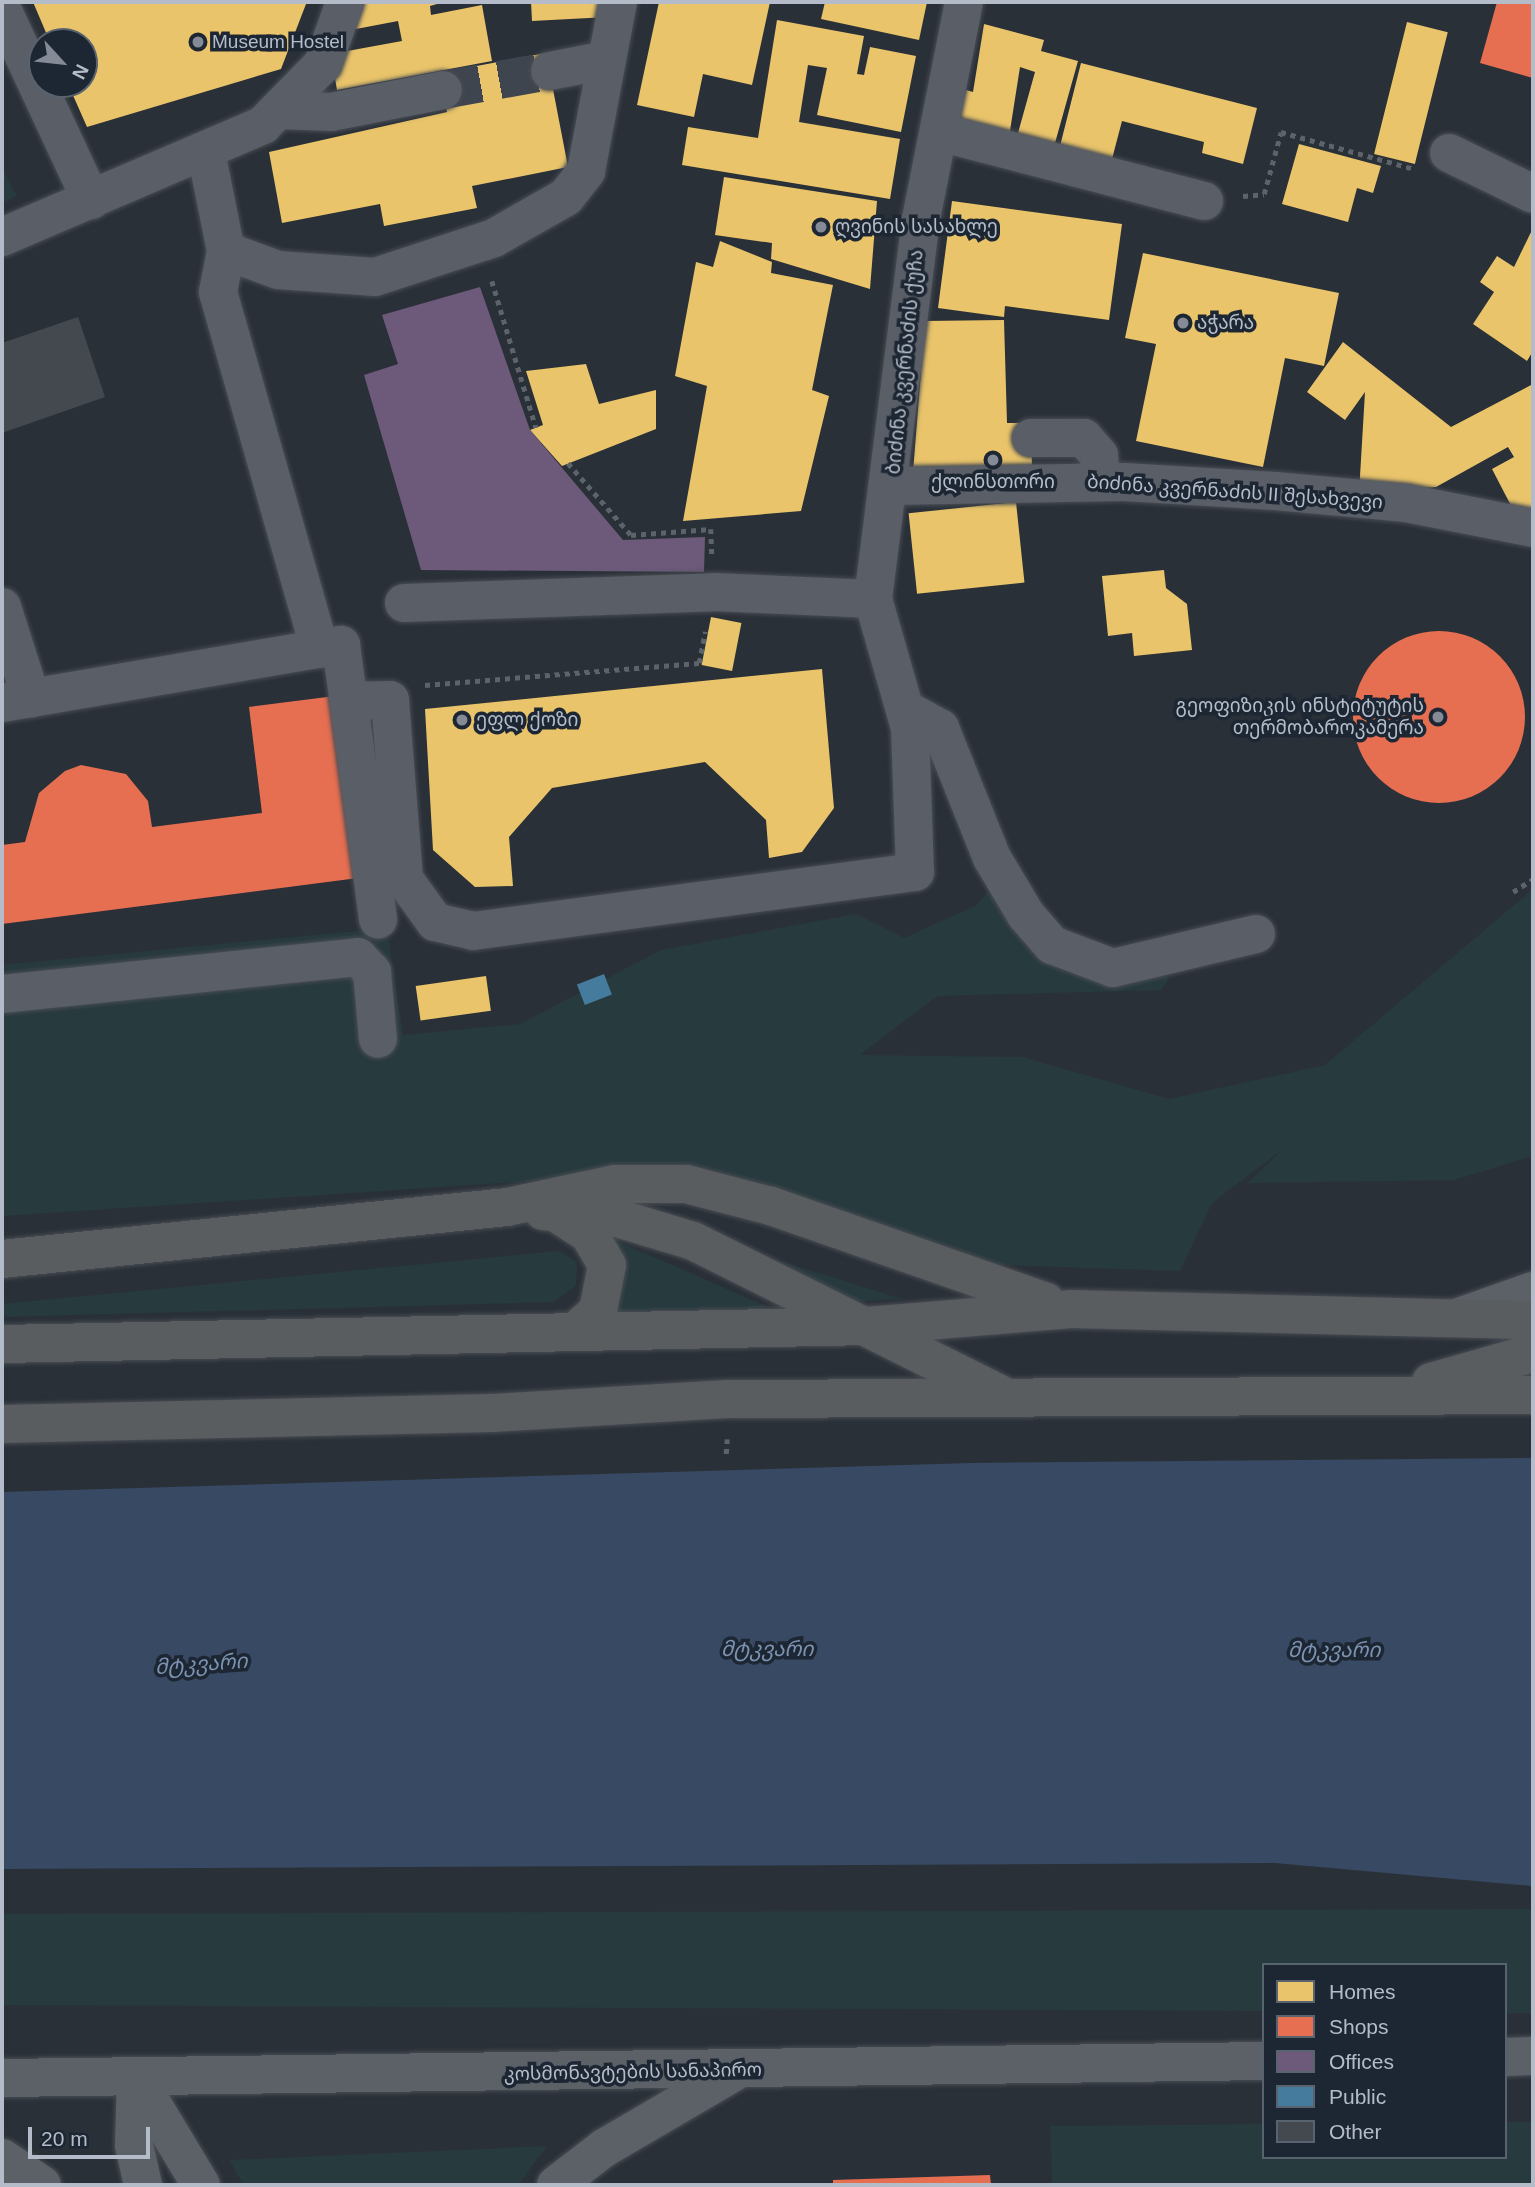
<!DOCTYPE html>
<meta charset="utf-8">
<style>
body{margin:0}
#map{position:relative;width:1535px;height:2187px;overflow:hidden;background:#2a3038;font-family:Helvetica,"Noto Sans Georgian",sans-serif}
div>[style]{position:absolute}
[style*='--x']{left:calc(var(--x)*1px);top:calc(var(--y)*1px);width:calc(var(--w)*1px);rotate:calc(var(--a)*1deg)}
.green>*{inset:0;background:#273a3e}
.water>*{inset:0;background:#384963}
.homes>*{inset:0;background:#e9c46a;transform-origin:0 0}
.shops>*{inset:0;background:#e76f51}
.round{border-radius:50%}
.offices>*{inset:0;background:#6d597a}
.public>*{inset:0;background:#457b9d;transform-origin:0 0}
.building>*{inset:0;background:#444950}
.minor-tunnel>*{height:38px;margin-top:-19px;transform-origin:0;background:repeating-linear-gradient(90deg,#3f454e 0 38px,transparent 0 57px)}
.path>*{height:4.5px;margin-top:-2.25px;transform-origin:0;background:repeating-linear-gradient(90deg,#5d636a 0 5px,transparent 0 10px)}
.roads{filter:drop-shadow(0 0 2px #484c53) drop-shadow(0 0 2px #484c53)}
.minor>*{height:38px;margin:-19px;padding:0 19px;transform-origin:19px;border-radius:19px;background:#5a5e66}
.major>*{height:38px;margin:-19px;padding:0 19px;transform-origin:19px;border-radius:19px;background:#5c6168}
.highway>*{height:38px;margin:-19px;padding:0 19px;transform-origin:19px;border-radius:19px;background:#5a5d60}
.dots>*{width:19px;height:19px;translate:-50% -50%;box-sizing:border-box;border:4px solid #1d2633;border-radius:50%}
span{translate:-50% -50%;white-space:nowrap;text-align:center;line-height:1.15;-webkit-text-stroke:7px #1d2633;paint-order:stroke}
.poi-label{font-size:19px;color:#b4bcc9}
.left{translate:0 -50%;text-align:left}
.right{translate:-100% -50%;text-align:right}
.street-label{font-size:19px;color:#b4bcc9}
.water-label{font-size:21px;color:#7c92b1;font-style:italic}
.frame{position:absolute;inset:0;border:4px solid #b4bcc9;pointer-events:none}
.legend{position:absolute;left:1262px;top:1963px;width:245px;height:196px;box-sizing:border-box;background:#1d2633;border:2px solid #59626f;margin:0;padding:9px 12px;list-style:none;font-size:21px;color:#b4bcc9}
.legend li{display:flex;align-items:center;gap:14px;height:35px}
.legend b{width:35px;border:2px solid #59626f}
.north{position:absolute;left:28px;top:28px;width:70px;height:70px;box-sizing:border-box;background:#1d2633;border:2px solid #59626f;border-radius:50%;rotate:117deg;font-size:19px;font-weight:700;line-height:28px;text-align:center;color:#b4bcc9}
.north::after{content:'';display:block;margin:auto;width:24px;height:32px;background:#848b96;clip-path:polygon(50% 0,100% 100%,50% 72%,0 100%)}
.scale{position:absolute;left:28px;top:2127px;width:122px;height:32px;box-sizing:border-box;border:4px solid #b4bcc9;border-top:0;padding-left:9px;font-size:21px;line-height:24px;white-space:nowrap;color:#b4bcc9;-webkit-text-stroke:5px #1d2633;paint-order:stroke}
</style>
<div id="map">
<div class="green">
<i style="clip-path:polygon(2px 168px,17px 196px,2px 203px)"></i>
<i style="clip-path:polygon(1011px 863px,1046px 936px,1087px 951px,1147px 943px,1169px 979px,1161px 990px,937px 996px,860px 1055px,1023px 1057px,1169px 1099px,1325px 1065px,1533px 889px,1533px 1156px,1454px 1180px,1248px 1183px,1282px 1150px,1212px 1203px,1180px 1271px,945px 1263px,610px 1176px,2px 1216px,2px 965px,387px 928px,403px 1035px,520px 1024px,661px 950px,856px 914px,904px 938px,977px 905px)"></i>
<i style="clip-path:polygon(601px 1234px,793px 1318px,604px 1318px)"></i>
<i style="clip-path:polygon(703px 1237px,902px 1299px,851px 1302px)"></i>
<i style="clip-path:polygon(559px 1251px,577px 1262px,576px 1286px,553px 1302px,2px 1317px,2px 1304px)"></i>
<i style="clip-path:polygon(1533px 1909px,1533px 2013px,1505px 2013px,1505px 1965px,1264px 1965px,1264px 2011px,2px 2005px,2px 1914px)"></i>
<i style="clip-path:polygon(1505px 2122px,1533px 2122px,1533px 2185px,1052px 2185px,1050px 2126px,1264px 2124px,1264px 2157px,1505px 2157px)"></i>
<i style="clip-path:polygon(547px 2146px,518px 2185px,244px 2185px,229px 2160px)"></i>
</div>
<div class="water">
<i style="clip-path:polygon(1533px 1458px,1533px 1886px,1275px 1863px,2px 1869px,2px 1492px,971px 1463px)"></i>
</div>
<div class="homes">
<i style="clip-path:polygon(33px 2px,305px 2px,306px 4px,281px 69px,87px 127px,68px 84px,84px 84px,84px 42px,50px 42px)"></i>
<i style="clip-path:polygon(352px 2px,444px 2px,430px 6px,431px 15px,482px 5px,492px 61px,337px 90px,331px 54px,402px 41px,398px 21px,356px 29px)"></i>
<i style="clip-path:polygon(531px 2px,608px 2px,608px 17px,532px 21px)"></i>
<i style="clip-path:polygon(659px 2px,770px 2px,752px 85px,703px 74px,694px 117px,637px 105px)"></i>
<i style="clip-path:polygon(825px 2px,927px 2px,919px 40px,821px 19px)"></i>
<i style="clip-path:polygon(777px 20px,864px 36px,857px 74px,864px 75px,870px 47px,916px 56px,901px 132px,817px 115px,827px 68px,808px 65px,799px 122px,900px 139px,890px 199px,682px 165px,688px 127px,758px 138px)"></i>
<i style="left:1407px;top:22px;width:42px;height:136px;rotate:14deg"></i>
<i style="clip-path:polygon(984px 24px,1044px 40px,1041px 51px,1078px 61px,1055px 143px,1018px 133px,1035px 72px,1020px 67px,1009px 137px,957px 123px,966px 90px,973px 92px)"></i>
<i style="clip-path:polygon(546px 53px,568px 167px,472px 186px,477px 208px,384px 226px,380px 204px,282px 223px,269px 152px,447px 112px,439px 73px)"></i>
<i style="clip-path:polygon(1081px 63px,1257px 108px,1243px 164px,1202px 153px,1204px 142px,1122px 121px,1112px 159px,1060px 146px)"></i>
<i style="clip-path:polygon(1299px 144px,1381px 166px,1373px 193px,1357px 188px,1348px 222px,1282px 204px)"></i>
<i style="clip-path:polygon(724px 177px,877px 201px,870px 289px,771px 259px,772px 243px,715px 235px)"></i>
<i style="clip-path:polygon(952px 201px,1122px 224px,1109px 320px,1005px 306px,1004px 317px,938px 308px)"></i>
<i style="clip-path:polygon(1533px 228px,1533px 351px,1527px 361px,1473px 324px,1494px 292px,1480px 282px,1497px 256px,1514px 267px)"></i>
<i style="clip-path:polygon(720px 241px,772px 262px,771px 273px,833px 285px,812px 390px,829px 396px,801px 511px,683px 521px,707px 386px,675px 376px,696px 262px,713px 267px)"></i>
<i style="clip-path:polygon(1143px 253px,1339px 293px,1324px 366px,1285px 358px,1263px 467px,1136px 441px,1156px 344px,1125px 338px)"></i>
<i style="clip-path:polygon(1004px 320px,1007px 423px,1031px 423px,1032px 469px,913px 472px,925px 321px)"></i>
<i style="clip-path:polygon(1343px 342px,1451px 427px,1533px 384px,1533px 514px,1519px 521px,1492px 469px,1514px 457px,1508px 447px,1436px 487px,1359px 493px,1365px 392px,1345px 420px,1307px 392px)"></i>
<i style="clip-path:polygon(586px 364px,599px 404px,656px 390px,656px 429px,562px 466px,530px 430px,543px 425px,526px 371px)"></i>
<i style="left:1016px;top:502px;width:81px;height:108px;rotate:84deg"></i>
<i style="clip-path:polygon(1164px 570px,1166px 588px,1187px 604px,1192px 650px,1134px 656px,1132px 633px,1108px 636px,1102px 576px)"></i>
<i style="left:711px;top:617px;width:31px;height:49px;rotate:11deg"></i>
<i style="clip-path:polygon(822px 669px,834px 808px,802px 852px,769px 858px,766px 820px,705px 762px,552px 788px,509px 837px,513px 886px,475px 887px,433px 850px,425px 709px)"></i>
<i style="left:486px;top:976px;width:35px;height:71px;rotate:82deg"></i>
</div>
<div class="shops">
<i style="clip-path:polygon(1497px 2px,1533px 2px,1533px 78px,1480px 63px)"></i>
<i class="round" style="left:1353px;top:631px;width:172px;height:172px"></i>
<i style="clip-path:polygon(335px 696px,358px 878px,2px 924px,2px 845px,25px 842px,39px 793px,65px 771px,81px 765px,126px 774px,148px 801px,152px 827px,262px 813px,249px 707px)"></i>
<i style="clip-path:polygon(990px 2175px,991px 2185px,833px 2185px,833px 2180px)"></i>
</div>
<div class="offices">
<i style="clip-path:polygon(480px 287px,530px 430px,623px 540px,705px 537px,704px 572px,421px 570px,364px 375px,398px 364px,382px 315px)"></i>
</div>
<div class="public">
<i style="left:604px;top:974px;width:22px;height:29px;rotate:69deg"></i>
</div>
<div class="building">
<i style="clip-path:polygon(78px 317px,105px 397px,2px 433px,2px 343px)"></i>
</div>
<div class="minor-tunnel">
<i style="--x:443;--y:90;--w:109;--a:-10.1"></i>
</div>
<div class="path">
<i style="--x:1243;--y:196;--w:21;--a:-5"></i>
<i style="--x:1264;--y:194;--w:64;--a:-74.7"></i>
<i style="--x:1281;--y:132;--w:138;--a:15.5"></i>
<i style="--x:492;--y:281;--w:153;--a:73.3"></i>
<i style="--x:568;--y:463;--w:96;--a:48.8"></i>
<i style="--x:631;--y:535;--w:80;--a:-4.3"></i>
<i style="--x:711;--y:529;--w:25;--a:88"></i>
<i style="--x:425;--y:685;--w:275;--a:-4.6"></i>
<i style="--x:699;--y:663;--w:32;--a:-79"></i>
<i style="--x:1513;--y:892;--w:24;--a:-33"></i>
<i style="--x:726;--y:1454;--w:15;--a:-86"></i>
</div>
<div class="roads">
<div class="minor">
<i style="--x:2;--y:9;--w:211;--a:65"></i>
<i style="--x:550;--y:71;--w:57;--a:-11.1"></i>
<i style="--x:279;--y:110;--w:52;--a:2.2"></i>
<i style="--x:331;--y:112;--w:114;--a:-11.1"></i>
<i style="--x:939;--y:132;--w:274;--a:14.6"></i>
<i style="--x:206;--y:152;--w:101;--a:78.6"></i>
<i style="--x:226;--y:251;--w:55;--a:20.1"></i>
<i style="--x:278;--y:270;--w:97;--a:4.1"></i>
<i style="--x:375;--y:277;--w:125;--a:-18.1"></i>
<i style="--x:494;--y:238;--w:83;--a:-29.7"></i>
<i style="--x:566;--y:197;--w:33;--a:-52"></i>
<i style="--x:586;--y:171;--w:172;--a:-79.3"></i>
<i style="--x:1449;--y:153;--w:93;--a:26"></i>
<i style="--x:2;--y:237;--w:284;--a:-23.2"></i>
<i style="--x:263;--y:125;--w:86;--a:-45.5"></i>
<i style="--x:323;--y:64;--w:66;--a:-70.5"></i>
<i style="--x:226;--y:251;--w:42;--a:101"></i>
<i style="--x:218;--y:292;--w:371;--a:74.1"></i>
<i style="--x:1031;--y:438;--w:53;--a:0"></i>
<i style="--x:1084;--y:438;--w:23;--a:49"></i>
<i style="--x:1099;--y:455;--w:27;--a:86"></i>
<i style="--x:892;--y:486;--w:232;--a:-1"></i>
<i style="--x:1124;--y:482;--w:151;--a:3.4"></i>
<i style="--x:1275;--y:491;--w:132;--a:5.2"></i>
<i style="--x:1406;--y:503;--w:129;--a:11.1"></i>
<i style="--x:404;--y:603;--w:310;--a:-2"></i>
<i style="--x:714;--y:592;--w:159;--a:2.5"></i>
<i style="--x:2;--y:607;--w:96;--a:72.3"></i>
<i style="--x:349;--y:701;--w:41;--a:-1.4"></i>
<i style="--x:390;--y:700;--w:180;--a:85.5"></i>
<i style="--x:404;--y:879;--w:53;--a:54.2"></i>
<i style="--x:435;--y:922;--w:39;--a:13"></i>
<i style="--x:473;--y:931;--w:446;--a:-7.6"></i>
<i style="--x:915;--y:872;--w:144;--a:-92"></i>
<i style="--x:910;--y:728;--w:134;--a:-106"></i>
<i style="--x:873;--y:599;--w:383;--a:-82.8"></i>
<i style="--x:921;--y:219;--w:221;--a:-78.8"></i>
<i style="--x:2;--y:703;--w:344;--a:-9.7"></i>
<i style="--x:341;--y:645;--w:277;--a:82.3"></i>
<i style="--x:907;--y:710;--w:38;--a:29"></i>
<i style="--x:940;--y:728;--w:140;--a:68.2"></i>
<i style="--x:992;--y:858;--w:66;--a:59.2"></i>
<i style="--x:1026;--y:915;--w:40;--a:49"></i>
<i style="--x:1052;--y:945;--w:65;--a:20.7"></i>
<i style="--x:1113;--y:968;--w:147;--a:-13.4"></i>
<i style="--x:2;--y:994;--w:358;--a:-5.9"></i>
<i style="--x:358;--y:957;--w:21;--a:47"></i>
<i style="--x:372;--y:972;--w:67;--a:84.9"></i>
</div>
<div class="major">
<i style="--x:1459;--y:1317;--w:78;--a:-19.4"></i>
<i style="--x:1505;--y:2057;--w:28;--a:-2"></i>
<i style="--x:136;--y:2077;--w:126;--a:59"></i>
<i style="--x:136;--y:2077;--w:68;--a:91.7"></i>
<i style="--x:134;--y:2145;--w:41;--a:77.3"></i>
<i style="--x:2;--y:2078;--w:1262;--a:-0.77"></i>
<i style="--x:2;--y:2158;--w:48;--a:34"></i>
<i style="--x:556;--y:2185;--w:61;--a:-37.6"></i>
<i style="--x:604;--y:2148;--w:151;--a:-30.3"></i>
</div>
<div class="highway">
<i style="--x:543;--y:1211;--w:74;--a:5.4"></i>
<i style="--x:617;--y:1218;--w:79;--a:16.8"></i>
<i style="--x:693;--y:1241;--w:343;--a:26.5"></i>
<i style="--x:555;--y:1212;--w:40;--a:32.9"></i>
<i style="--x:589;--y:1234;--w:36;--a:60"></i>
<i style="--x:607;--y:1265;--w:47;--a:101.1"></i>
<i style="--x:598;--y:1311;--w:30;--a:138"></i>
<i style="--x:2;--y:1259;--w:508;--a:-5.88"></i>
<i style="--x:507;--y:1207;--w:110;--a:-12"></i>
<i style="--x:615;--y:1184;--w:71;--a:0"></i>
<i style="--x:686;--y:1184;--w:88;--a:14.5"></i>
<i style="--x:771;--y:1206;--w:291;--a:19.2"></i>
<i style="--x:2;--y:1344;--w:864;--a:-1.19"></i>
<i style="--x:866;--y:1326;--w:206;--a:-4.7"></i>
<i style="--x:1071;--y:1309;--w:462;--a:1.4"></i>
<i style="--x:1431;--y:1382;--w:106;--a:-15.9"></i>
<i style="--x:2;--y:1424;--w:489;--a:-1.3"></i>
<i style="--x:491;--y:1413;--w:237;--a:-3.4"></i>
<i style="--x:728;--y:1399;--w:805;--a:-0.28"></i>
</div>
</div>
<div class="dots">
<i style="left:198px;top:42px;background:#848b96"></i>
<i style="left:821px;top:227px;background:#848b96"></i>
<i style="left:1183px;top:323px;background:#848b96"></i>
<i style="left:993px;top:460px;background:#848b96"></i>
<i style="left:1438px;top:717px;background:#848b96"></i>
<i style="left:462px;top:720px;background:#848b96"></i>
</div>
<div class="poi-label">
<span class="left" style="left:212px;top:42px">Museum Hostel</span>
<span class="left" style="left:835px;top:227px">ღვინის სასახლე</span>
<span class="left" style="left:1197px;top:323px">აჭარა</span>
<span style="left:993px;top:482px">ქლინსთორი</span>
<span class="right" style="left:1424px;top:717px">გეოფიზიკის ინსტიტუტის<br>თერმობაროკამერა</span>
<span class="left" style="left:476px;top:720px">ეფლ ქოზი</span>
</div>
<div class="street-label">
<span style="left:905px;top:362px;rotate:-84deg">ბიძინა კვერნაძის ქუჩა</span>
<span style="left:1235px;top:492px;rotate:4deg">ბიძინა კვერნაძის II შესახვევი</span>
<span style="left:633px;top:2072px;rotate:-1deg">კოსმონავტების სანაპირო</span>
</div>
<div class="water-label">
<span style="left:767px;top:1649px">მტკვარი</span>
<span style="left:1334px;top:1650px">მტკვარი</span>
<span style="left:201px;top:1664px;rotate:-4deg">მტკვარი</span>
</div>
<div class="frame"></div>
<ul class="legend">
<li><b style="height:19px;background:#e9c46a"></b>Homes</li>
<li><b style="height:19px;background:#e76f51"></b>Shops</li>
<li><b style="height:19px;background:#6d597a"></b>Offices</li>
<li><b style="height:19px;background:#457b9d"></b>Public</li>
<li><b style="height:19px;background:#444950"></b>Other</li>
</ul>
<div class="north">N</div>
<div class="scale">20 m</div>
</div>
